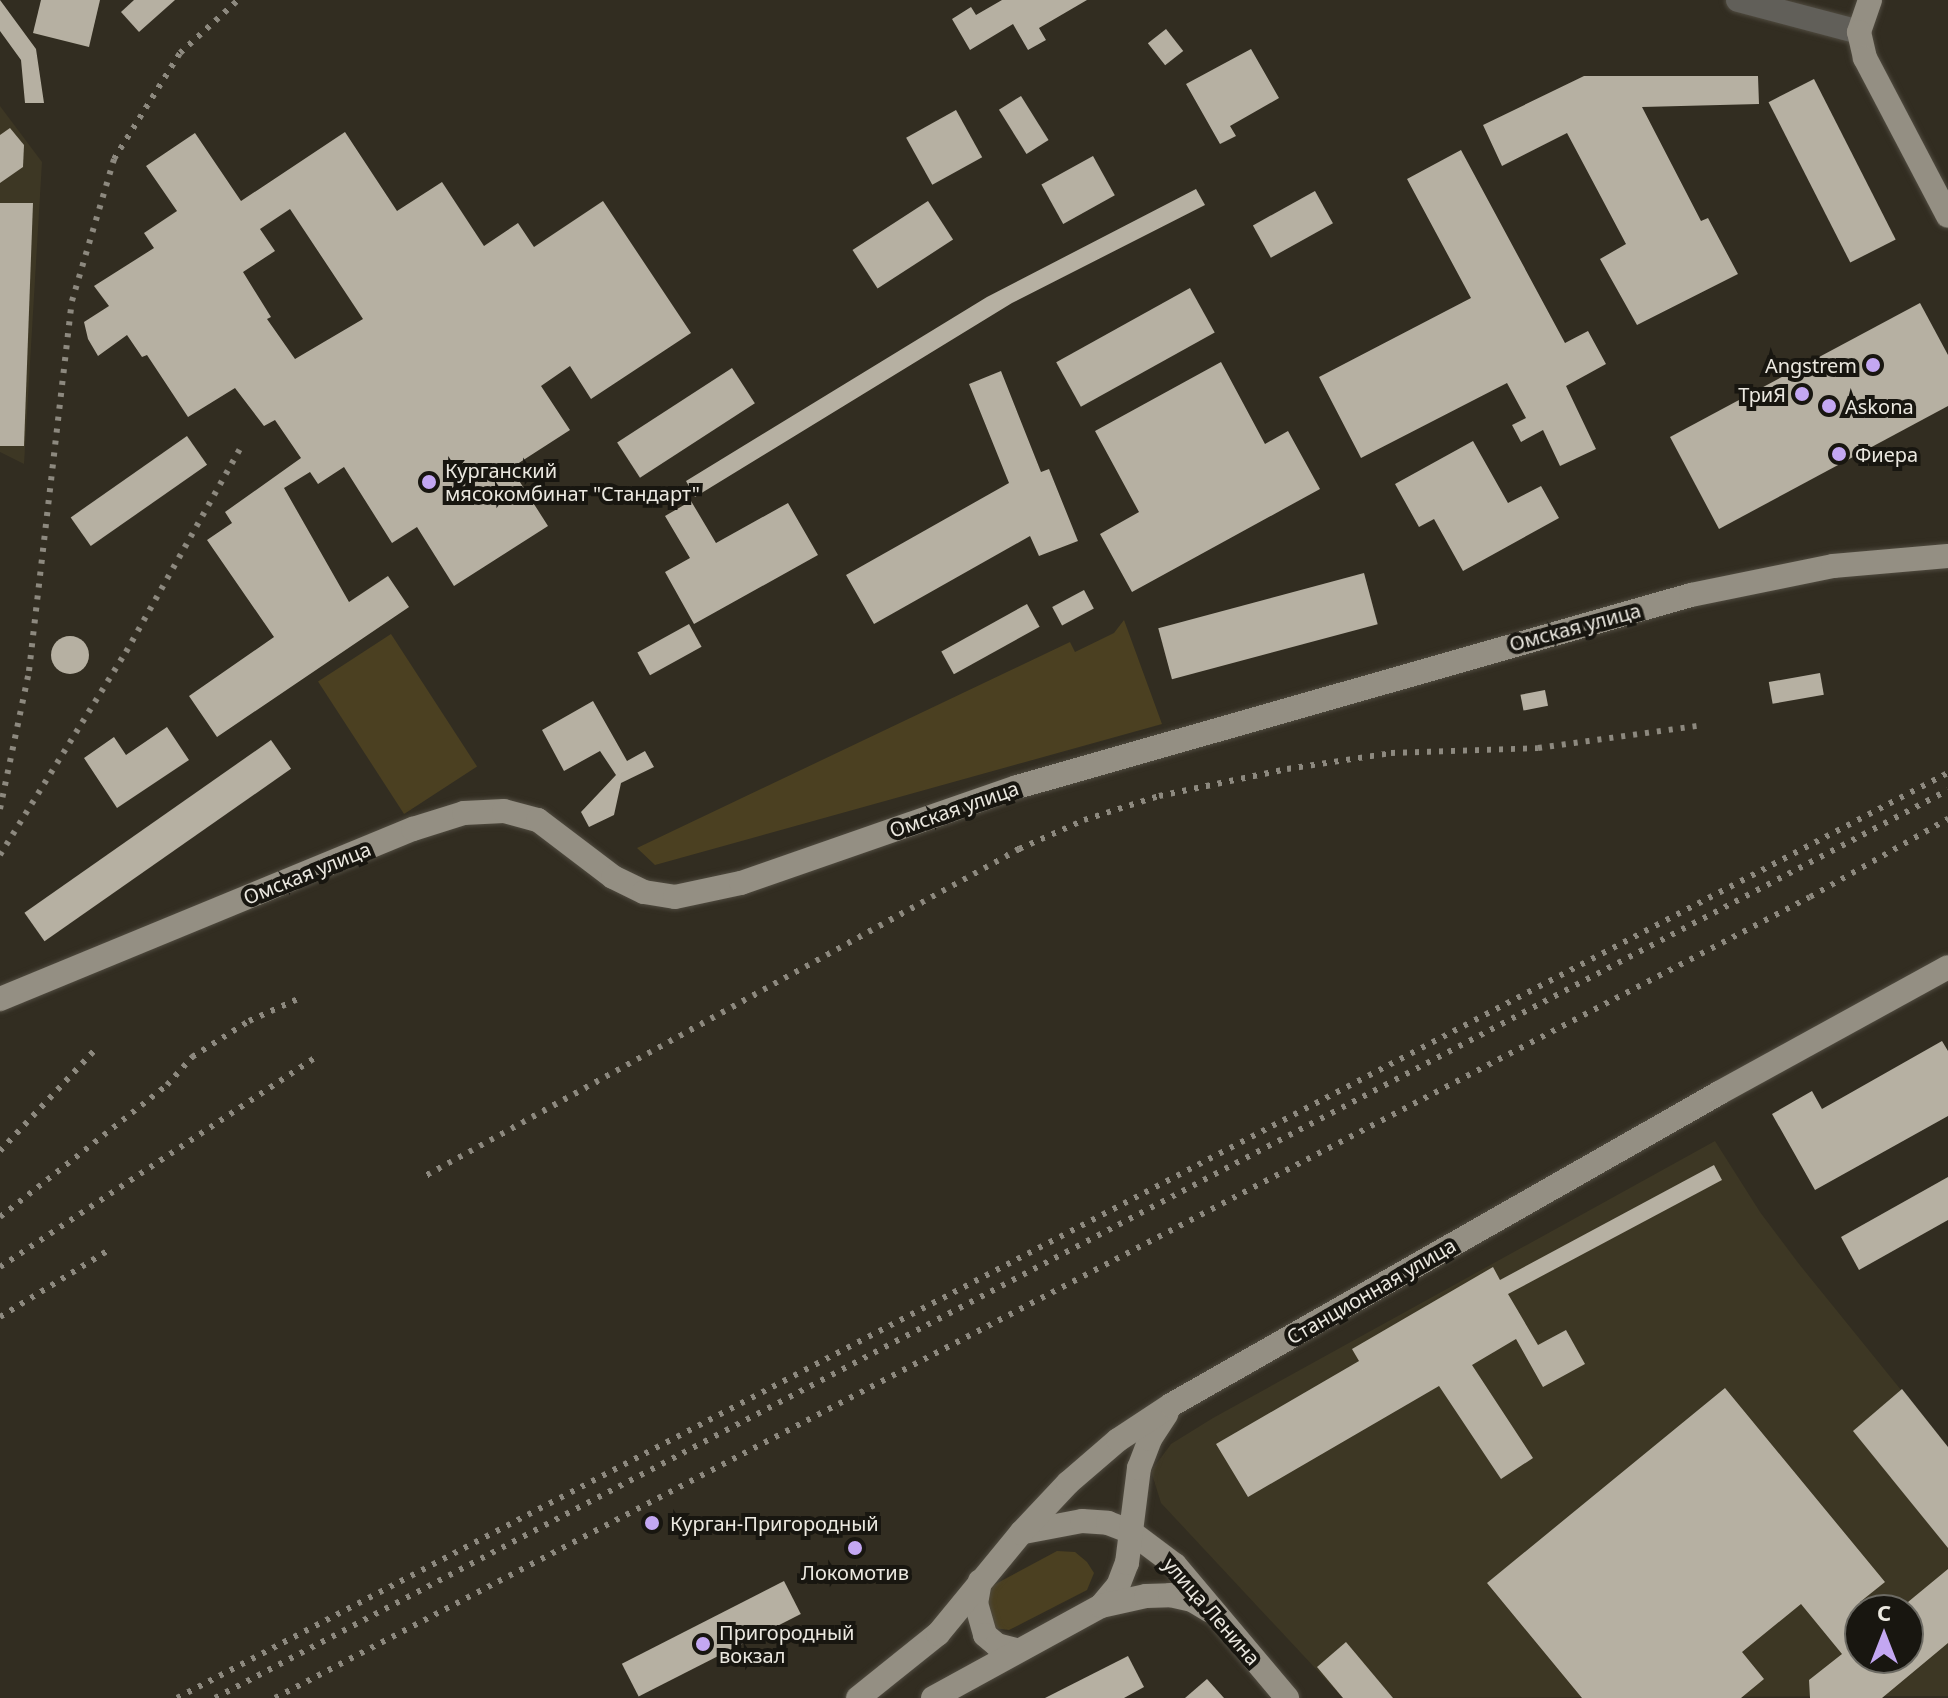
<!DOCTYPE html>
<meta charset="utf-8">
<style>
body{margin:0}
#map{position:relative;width:1948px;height:1698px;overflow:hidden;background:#322d21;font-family:"Noto Sans",sans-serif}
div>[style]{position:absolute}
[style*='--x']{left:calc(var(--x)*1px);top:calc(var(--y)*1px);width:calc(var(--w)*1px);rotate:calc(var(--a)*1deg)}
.built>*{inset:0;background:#3d3724}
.green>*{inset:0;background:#4b4021;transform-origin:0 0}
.building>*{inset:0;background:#b6b0a2;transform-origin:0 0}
.round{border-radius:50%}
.roads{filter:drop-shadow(0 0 2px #504b40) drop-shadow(0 0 2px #504b40)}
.minor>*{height:24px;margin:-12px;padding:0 12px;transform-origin:12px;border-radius:12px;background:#615f59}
.major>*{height:24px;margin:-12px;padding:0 12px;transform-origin:12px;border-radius:12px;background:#948f83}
.rail>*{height:6px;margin-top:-3px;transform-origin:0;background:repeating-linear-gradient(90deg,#8d897f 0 4px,transparent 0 12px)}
.dots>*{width:22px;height:22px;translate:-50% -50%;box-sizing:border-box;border:4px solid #181610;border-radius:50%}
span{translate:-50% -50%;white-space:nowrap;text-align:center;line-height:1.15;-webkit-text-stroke:8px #181610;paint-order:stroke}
.poi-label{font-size:20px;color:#ebe8e0}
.right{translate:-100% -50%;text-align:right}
.left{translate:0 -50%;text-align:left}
.street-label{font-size:20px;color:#ebe8e0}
.north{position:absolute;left:1844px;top:1594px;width:80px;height:80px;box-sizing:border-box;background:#181610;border:2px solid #6c6a63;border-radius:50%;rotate:0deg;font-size:22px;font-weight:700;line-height:32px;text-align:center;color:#ebe8e0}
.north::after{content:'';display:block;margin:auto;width:28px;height:36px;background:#c3a7f2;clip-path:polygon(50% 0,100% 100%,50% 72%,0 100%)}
</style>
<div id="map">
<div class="built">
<i style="clip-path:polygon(0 106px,42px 162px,24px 464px,0 452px)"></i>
<i style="clip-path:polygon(evenodd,1715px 1141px,1760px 1212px,1799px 1264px,1948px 1448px,1948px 1696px,1343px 1698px,1161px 1503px,1151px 1471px,1171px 1444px,1213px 1418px,1715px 1141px,1860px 1610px,1908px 1610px,1908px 1658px,1860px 1658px,1860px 1610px)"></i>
</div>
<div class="green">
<i style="clip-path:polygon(1124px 620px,1162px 724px,655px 865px,637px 848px,1070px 642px,1075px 652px,1114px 633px)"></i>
<i style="left:391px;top:634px;width:158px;height:87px;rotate:57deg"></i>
<i style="clip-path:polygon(1057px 1551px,1075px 1552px,1087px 1562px,1094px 1573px,1087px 1590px,1009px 1630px,993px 1628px,987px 1623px,988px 1588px)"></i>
</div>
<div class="building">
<i style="clip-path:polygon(0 0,36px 49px,44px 103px,25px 103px,21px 60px,0 31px)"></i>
<i style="clip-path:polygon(41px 0,100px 0,89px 47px,33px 33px)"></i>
<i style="clip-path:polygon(134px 0,175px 0,139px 32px,121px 12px)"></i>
<i style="clip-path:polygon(1002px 0,1087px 0,1039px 28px,1046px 40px,1028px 50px,1013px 24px,970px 50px,952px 19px,971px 7px,976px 15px)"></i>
<i style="left:1166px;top:29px;width:28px;height:23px;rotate:52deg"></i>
<i style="clip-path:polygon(1251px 49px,1279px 98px,1230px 126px,1236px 136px,1220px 144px,1186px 84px)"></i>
<i style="clip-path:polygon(1584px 76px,1758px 76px,1759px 104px,1642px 107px,1701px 221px,1708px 218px,1738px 274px,1637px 325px,1600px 259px,1626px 244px,1567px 133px,1502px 166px,1483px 125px)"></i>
<i style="left:1814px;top:79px;width:180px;height:51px;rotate:63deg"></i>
<i style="left:1021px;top:96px;width:52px;height:26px;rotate:58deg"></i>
<i style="left:956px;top:110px;width:54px;height:57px;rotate:61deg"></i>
<i style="clip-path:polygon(10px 128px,24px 145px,23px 167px,0 183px,0 135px)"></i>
<i style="clip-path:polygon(evenodd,345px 132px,397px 211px,442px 182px,484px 246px,518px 223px,534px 247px,603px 201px,691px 333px,591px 399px,570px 366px,541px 386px,570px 430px,511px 468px,548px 526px,454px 586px,417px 527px,392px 543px,344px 467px,318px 484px,310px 472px,284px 488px,349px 602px,388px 576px,409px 607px,217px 737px,189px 696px,274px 637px,207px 540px,232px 523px,225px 512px,301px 458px,275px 420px,264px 426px,235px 388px,188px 417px,147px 355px,142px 357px,127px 335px,98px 356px,88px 339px,84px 322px,109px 306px,94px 286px,154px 248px,144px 233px,177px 211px,146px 166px,195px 133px,241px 201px,345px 132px,290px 209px,363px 319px,295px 359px,267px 319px,271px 317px,243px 272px,275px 251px,260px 229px,290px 209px)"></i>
<i style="clip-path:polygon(1461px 150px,1565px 343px,1588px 331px,1606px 364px,1566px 386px,1596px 449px,1560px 466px,1543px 430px,1521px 442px,1512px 425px,1526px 418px,1507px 383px,1361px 458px,1319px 377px,1471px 298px,1407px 179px)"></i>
<i style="left:1093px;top:156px;width:45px;height:59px;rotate:61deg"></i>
<i style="clip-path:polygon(1196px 189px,1205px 205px,1012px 303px,695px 497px,686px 481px,987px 297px)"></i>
<i style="left:1315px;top:191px;width:37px;height:71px;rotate:61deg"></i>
<i style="left:928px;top:201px;width:46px;height:90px;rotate:57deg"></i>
<i style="clip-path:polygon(0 203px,33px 203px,24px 446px,0 446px)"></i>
<i style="left:1190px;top:288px;width:51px;height:153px;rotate:61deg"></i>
<i style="clip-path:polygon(1920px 303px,1948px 355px,1948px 406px,1719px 529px,1670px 437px)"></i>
<i style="clip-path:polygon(1221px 362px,1265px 444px,1288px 431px,1320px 489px,1132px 592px,1100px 534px,1139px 512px,1095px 431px)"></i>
<i style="left:732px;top:368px;width:42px;height:137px;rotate:57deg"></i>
<i style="clip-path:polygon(1001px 371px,1041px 472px,1049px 469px,1078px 541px,1039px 556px,1030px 536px,874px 624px,846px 575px,1009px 483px,969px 384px)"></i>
<i style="left:187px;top:436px;width:35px;height:142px;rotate:55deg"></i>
<i style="clip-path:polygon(1473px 441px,1508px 503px,1541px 486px,1559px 518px,1463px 571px,1434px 519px,1419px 527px,1395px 484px)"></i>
<i style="clip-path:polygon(691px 501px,716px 543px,788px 503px,818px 555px,694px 624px,665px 572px,690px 558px,665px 516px)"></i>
<i style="left:1364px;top:573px;width:53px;height:213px;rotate:75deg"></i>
<i style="left:1084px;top:590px;width:21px;height:36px;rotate:62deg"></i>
<i style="left:1027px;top:604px;width:26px;height:98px;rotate:61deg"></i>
<i style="left:689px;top:624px;width:26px;height:59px;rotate:61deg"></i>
<i class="round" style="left:51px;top:636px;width:38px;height:38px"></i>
<i style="left:1820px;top:673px;width:22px;height:52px;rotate:80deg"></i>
<i style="left:1545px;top:690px;width:16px;height:25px;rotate:79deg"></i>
<i style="clip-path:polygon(593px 701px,627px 761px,645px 751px,654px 767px,621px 783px,614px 815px,589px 827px,581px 812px,616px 775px,600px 751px,564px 771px,542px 730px)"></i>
<i style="clip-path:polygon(167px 727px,189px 760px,117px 808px,84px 758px,114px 737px,126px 755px)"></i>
<i style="left:271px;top:740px;width:35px;height:301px;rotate:55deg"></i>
<i style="clip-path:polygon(1942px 1041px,1948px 1051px,1948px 1116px,1815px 1190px,1772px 1114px,1812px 1091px,1822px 1109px)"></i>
<i style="clip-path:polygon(1714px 1165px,1722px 1180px,1508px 1294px,1538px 1345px,1566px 1330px,1585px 1364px,1543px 1387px,1516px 1339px,1472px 1365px,1533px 1458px,1501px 1479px,1439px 1386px,1248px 1497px,1216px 1444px,1359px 1361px,1352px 1349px,1493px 1267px,1500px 1280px)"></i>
<i style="clip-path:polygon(1948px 1177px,1948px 1220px,1859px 1270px,1841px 1237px)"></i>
<i style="clip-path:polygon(1725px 1388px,1885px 1582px,1860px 1602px,1860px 1658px,1908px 1658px,1908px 1602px,1948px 1569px,1948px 1643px,1882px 1698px,1810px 1698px,1809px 1680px,1842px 1654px,1801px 1604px,1742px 1652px,1764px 1679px,1741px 1698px,1582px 1698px,1487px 1583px)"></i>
<i style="clip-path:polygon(1902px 1389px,1948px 1447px,1948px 1548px,1853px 1431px)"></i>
<i style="left:784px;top:1581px;width:37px;height:182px;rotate:63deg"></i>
<i style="clip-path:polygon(1346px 1642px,1393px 1698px,1343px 1698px,1317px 1667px)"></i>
<i style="clip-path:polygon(1128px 1656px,1144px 1687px,1124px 1698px,1045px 1698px)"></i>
<i style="clip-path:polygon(1207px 1679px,1224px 1698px,1185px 1698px)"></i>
</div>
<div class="roads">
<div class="minor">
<i style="--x:1738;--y:0;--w:125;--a:14.8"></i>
</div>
<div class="major">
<i style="--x:1870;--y:0;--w:34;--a:109"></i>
<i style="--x:1859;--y:32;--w:27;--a:77"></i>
<i style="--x:1865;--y:58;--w:178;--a:62.3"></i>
<i style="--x:0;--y:999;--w:447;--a:-22.4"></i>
<i style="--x:413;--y:829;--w:53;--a:-17.4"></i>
<i style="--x:464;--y:813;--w:40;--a:-2.9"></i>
<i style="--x:504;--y:811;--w:35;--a:15"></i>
<i style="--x:538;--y:820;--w:94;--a:37.2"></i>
<i style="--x:613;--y:877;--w:34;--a:26"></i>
<i style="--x:644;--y:892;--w:31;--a:9"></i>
<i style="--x:675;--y:897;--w:67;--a:-12"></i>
<i style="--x:741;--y:883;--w:292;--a:-19.2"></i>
<i style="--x:1017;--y:787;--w:701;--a:-15.9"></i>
<i style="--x:1691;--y:595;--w:145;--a:-11.5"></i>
<i style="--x:1833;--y:566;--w:115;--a:-5"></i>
<i style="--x:1024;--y:1532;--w:59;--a:-10.7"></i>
<i style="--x:1082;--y:1521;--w:26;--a:4"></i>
<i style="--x:1108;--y:1523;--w:25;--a:21"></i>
<i style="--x:1131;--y:1532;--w:55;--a:36.9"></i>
<i style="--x:1175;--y:1565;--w:174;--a:49.9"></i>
<i style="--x:980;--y:1581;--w:22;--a:100"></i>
<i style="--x:976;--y:1603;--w:33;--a:74"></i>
<i style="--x:985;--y:1635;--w:16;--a:40"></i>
<i style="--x:997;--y:1645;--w:20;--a:15"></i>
<i style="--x:1101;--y:1606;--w:26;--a:-50"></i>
<i style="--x:1118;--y:1586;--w:25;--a:-69"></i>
<i style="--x:1127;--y:1563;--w:96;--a:-82.8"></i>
<i style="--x:1139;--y:1468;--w:31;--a:-69"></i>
<i style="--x:1150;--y:1439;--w:30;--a:-57"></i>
<i style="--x:858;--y:1698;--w:102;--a:-38.7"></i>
<i style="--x:938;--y:1634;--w:131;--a:-50.6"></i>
<i style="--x:1021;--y:1533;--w:69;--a:-46.8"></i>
<i style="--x:1068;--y:1483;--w:66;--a:-40.7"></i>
<i style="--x:1118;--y:1440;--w:64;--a:-33.4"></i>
<i style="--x:1171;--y:1405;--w:631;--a:-29.65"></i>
<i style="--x:1719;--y:1093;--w:261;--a:-28.8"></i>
<i style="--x:933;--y:1698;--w:192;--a:-28.7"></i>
<i style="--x:1101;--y:1606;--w:46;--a:-12.5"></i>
<i style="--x:1146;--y:1596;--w:24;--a:-2"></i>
<i style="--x:1170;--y:1595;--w:23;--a:13"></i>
<i style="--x:1192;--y:1600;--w:21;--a:31"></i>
</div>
</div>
<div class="rail">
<i style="--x:0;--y:809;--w:141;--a:-78.1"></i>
<i style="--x:29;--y:671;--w:372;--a:-83.4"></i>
<i style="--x:72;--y:301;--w:148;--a:-73.5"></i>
<i style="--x:114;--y:159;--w:125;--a:-58.1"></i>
<i style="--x:180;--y:53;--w:79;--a:-42.4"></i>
<i style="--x:0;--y:855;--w:239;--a:-58.2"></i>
<i style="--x:126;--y:652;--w:235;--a:-60.7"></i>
<i style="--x:0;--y:1151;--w:139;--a:-46.8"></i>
<i style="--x:427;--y:1175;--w:676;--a:-28.84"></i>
<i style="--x:1019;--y:849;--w:71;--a:-24"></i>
<i style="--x:1084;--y:820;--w:79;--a:-17.7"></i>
<i style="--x:1159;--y:796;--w:131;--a:-11.9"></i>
<i style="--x:1287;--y:769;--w:105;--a:-8.7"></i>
<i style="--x:1391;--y:753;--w:147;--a:-1.9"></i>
<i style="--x:1538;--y:748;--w:161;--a:-7.9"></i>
<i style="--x:0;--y:1217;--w:213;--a:-38.3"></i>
<i style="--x:167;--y:1085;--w:38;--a:-48"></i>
<i style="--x:192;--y:1057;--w:67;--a:-32.3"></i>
<i style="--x:249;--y:1021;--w:56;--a:-24.3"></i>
<i style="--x:0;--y:1267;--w:379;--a:-33.6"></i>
<i style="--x:0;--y:1317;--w:128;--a:-31.6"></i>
<i style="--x:177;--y:1698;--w:1998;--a:-27.58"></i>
<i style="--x:215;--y:1698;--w:1956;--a:-27.65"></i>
<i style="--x:275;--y:1698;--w:1731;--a:-27.56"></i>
<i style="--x:1810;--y:897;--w:159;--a:-29.5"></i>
</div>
<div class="dots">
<i style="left:1873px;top:365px;background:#c3a7f2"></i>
<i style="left:1802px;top:394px;background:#c3a7f2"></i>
<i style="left:1829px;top:406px;background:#c3a7f2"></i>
<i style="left:1839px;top:454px;background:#c3a7f2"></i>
<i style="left:429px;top:482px;background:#c3a7f2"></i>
<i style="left:652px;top:1523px;background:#c3a7f2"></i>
<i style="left:855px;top:1548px;background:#c3a7f2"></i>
<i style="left:703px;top:1644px;background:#c3a7f2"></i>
</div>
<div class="poi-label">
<span class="right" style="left:1857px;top:365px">Angstrem</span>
<span class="right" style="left:1786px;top:394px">ТриЯ</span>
<span class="left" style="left:1845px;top:406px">Askona</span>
<span class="left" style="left:1855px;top:454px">Фиера</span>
<span class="left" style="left:445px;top:482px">Курганский<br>мясокомбинат "Стандарт"</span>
<span class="left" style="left:670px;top:1523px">Курган-Пригородный</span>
<span style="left:855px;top:1572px">Локомотив</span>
<span class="left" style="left:719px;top:1644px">Пригородный<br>вокзал</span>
</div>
<div class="street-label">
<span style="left:1575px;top:627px;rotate:-15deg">Омская улица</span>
<span style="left:954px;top:809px;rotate:-19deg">Омская улица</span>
<span style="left:307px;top:873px;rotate:-22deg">Омская улица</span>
<span style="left:1371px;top:1291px;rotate:-30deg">Станционная улица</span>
<span style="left:1212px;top:1611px;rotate:49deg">улица Ленина</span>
</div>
<div class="north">С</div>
</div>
